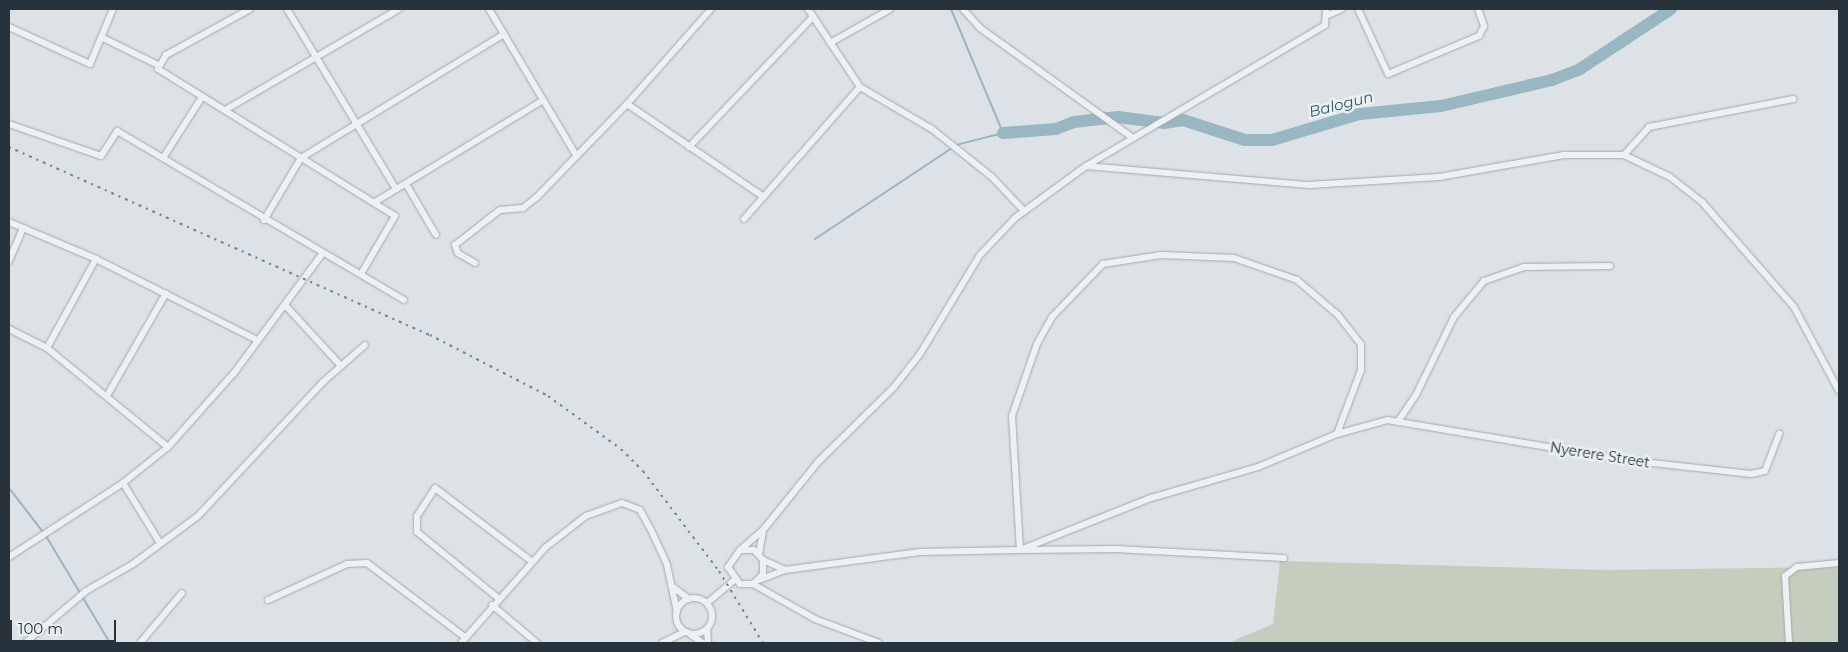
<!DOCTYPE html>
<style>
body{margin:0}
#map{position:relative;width:1848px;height:652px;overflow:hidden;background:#dce2e5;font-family:Montserrat,sans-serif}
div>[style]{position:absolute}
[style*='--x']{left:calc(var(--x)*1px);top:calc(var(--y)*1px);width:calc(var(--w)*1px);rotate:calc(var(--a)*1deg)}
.green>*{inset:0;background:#c5cebe}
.stream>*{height:2px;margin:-1px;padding:0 1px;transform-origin:1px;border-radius:1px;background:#99b6c3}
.river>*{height:12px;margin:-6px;padding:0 6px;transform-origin:6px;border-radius:6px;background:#99b6c3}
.roads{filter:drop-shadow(0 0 1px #a2aaae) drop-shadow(0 0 1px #a2aaae)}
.minor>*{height:6px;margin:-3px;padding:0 3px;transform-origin:3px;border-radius:3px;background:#eef1f4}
.minor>.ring{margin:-3px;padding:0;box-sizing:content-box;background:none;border:6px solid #eef1f4;border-radius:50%}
.rail>*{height:2px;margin-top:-1px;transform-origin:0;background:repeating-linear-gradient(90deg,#77848d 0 2.5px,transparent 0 7.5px)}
span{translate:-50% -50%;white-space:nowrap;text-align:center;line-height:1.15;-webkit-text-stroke:5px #ebf0f3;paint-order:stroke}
.street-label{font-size:14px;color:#27323a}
.water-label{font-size:15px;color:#34586b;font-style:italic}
.frame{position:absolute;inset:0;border:10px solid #27323a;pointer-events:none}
.scale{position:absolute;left:10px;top:620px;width:106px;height:22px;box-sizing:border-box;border:2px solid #27323a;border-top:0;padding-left:6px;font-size:15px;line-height:18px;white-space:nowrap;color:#27323a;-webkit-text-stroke:4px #ebf0f3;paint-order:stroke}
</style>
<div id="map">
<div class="green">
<i style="clip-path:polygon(1280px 561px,1607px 570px,1839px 567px,1839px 643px,1228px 643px,1273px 624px)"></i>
</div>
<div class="stream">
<i style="--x:951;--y:9;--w:134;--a:67.2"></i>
<i style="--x:1003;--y:133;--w:49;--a:165.7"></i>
<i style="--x:815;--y:239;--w:164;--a:-33.6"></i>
<i style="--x:9;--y:488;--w:56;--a:52.3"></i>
<i style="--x:46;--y:536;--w:125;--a:59.1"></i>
</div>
<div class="river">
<i style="--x:1003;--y:133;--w:53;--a:-4.3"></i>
<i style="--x:1056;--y:129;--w:19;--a:-21"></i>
<i style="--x:1074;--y:122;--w:44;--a:-6.5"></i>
<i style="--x:1118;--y:117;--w:46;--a:7.4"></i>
<i style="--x:1164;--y:123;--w:19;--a:-9"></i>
<i style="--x:1183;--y:120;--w:65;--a:17.9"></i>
<i style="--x:1245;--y:140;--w:27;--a:0"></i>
<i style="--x:1272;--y:140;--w:92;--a:-16.5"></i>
<i style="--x:1360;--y:114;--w:81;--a:-5.6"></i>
<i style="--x:1441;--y:106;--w:114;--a:-13.2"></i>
<i style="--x:1552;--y:80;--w:30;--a:-21"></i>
<i style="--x:1580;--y:69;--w:109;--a:-33.4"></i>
</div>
<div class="roads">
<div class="minor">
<i style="--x:250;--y:9;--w:96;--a:151.3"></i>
<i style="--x:166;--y:55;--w:16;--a:120"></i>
<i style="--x:158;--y:69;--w:279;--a:31.8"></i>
<i style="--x:395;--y:216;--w:67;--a:120.4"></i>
<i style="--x:287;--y:9;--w:210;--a:58.8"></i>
<i style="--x:489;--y:9;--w:170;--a:59.2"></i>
<i style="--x:808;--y:9;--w:94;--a:56.3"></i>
<i style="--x:860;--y:87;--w:83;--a:30.3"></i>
<i style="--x:932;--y:129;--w:77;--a:38.7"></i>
<i style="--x:992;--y:177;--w:47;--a:46.7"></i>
<i style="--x:963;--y:9;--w:25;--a:48"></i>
<i style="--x:980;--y:28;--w:188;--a:35.7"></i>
<i style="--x:1358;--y:9;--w:72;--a:65.2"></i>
<i style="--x:1388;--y:74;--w:99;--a:-22.7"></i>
<i style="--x:1479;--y:36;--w:11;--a:-63"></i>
<i style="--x:1484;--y:26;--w:18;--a:-109"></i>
<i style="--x:1326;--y:16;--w:17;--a:-24"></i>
<i style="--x:9;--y:27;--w:89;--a:24.6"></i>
<i style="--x:90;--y:64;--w:60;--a:-67.3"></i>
<i style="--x:103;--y:38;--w:61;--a:26.1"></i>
<i style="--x:830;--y:43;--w:69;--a:-29.5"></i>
<i style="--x:627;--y:104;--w:162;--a:34.2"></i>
<i style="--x:227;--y:109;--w:199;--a:-30.2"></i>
<i style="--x:9;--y:124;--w:97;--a:19.2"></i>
<i style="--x:101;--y:156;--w:30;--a:-57"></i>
<i style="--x:117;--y:131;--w:333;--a:30.5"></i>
<i style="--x:689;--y:147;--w:180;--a:-46.4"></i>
<i style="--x:1624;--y:155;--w:38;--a:-48"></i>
<i style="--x:1649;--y:127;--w:147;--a:-11"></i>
<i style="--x:163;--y:158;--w:72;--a:-57.4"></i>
<i style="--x:1086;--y:166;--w:224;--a:4.9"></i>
<i style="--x:1309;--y:185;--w:130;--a:-3.5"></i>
<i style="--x:1439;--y:177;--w:127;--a:-10"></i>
<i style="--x:1564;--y:155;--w:60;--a:0"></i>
<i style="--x:1624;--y:155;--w:51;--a:25.6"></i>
<i style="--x:1670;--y:177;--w:41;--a:38"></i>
<i style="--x:1702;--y:202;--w:140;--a:48.8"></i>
<i style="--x:1794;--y:307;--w:95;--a:61.8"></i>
<i style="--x:406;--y:184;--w:59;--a:59.5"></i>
<i style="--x:375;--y:202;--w:195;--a:-31.2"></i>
<i style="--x:744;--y:219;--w:176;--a:-48.7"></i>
<i style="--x:264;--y:220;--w:72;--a:-59.2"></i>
<i style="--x:301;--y:158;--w:238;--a:-31.4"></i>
<i style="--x:9;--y:222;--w:95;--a:23"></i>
<i style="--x:96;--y:259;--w:180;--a:26.7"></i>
<i style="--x:9;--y:261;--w:36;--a:-67"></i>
<i style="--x:475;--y:263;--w:20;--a:-150"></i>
<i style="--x:458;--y:253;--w:9;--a:-111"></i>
<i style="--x:455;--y:245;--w:57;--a:-37.9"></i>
<i style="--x:500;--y:210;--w:23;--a:-5"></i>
<i style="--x:523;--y:208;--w:18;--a:-38"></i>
<i style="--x:537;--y:197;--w:129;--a:-45.9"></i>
<i style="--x:627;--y:104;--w:127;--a:-48.5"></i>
<i style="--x:285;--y:305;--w:83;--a:47.4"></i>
<i style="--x:9;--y:329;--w:42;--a:26.6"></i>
<i style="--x:47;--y:348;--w:156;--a:39.3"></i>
<i style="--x:47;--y:348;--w:102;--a:-61.2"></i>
<i style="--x:108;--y:394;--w:116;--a:-60.1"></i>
<i style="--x:1399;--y:420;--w:30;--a:-56"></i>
<i style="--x:1416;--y:395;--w:87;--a:-64"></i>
<i style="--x:1454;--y:317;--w:47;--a:-50.2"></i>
<i style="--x:1484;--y:281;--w:42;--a:-19.3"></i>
<i style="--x:1524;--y:267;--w:86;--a:-0.7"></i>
<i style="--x:123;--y:483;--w:70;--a:58.3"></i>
<i style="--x:740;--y:550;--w:30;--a:-41"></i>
<i style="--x:763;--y:530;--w:87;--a:-51"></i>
<i style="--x:818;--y:462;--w:107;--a:-44.6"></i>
<i style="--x:894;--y:387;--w:42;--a:-51.8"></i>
<i style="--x:920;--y:354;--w:116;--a:-58.8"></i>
<i style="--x:980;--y:255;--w:51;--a:-46.6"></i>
<i style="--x:1015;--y:218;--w:88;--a:-36.2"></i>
<i style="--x:1086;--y:166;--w:277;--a:-30.5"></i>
<i style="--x:1325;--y:25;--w:16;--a:-86"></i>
<i style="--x:759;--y:554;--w:23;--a:-80"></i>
<i style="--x:9;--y:557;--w:136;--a:-33"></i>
<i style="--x:123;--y:483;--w:58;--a:-38.7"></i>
<i style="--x:168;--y:447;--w:99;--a:-48.3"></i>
<i style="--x:234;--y:373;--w:148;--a:-53.5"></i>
<i style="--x:1284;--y:558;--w:164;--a:-176.9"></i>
<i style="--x:1120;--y:549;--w:100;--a:179.4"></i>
<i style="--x:1020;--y:550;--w:134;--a:-93.4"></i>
<i style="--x:1012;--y:416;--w:76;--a:-70.9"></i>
<i style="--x:1037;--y:344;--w:31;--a:-61"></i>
<i style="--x:1052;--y:317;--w:74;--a:-46.1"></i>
<i style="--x:1103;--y:264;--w:59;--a:-8.8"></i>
<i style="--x:1161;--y:255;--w:73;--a:2.4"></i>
<i style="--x:1234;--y:258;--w:67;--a:19.2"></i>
<i style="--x:1297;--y:280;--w:54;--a:40.5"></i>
<i style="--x:1338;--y:315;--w:37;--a:52"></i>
<i style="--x:1361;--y:344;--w:26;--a:90"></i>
<i style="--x:1361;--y:370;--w:68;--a:110.6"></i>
<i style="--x:763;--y:560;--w:24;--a:24"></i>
<i style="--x:759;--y:580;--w:28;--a:-21"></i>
<i style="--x:785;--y:570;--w:136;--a:-7.6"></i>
<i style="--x:920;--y:552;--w:100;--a:-1.1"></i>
<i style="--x:1020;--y:550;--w:141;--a:-21.7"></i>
<i style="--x:1151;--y:498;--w:111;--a:-16.2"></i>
<i style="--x:1258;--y:467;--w:86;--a:-22.7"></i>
<i style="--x:1337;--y:434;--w:52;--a:-15.6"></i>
<i style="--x:1387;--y:420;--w:242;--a:9.5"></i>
<i style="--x:1626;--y:460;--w:126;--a:6.4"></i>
<i style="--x:1751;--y:474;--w:14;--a:-12"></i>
<i style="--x:1765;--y:471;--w:40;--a:-69"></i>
<i style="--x:753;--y:584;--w:14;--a:-45"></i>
<i style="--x:763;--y:574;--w:14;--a:-90"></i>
<i style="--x:763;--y:560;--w:13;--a:-132"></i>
<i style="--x:754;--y:550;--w:14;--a:180"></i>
<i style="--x:740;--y:550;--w:21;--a:125"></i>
<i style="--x:728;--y:567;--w:21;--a:55"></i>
<i style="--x:740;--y:584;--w:13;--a:0"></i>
<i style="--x:753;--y:584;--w:71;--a:29.4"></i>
<i style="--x:815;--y:619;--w:68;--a:20.6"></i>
<i style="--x:673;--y:587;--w:20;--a:37"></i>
<i class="ring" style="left:676px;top:598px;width:30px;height:30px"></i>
<i style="--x:498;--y:598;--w:104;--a:-140.8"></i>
<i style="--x:417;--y:532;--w:16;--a:-90"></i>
<i style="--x:417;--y:516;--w:33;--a:-57"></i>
<i style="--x:435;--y:488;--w:121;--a:37.2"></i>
<i style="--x:268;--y:600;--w:87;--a:-24.5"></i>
<i style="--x:347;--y:564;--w:20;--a:-3"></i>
<i style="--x:367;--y:563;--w:124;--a:37.1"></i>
<i style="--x:707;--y:603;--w:35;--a:-40"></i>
<i style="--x:492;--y:605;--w:59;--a:40.2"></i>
<i style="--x:707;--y:629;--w:14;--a:86"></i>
<i style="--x:691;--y:635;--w:14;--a:34"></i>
<i style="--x:25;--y:643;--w:80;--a:-40.4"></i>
<i style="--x:86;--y:591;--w:54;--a:-29.9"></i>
<i style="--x:133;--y:564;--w:81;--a:-36.4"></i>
<i style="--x:198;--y:516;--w:183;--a:-47"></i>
<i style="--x:323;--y:382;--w:56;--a:-41.4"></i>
<i style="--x:140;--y:643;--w:65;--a:-50"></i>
<i style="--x:461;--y:643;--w:128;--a:-48.5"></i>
<i style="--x:546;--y:547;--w:51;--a:-37.8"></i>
<i style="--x:586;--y:516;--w:38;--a:-20"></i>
<i style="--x:622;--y:503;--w:19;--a:21"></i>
<i style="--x:640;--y:510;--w:23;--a:61"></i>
<i style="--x:651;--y:530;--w:38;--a:65"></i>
<i style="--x:667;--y:565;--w:48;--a:78"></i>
<i style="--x:662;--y:643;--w:25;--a:-26"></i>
<i style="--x:1789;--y:643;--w:67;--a:-93.4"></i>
<i style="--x:1785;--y:576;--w:15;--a:-37"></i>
<i style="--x:1797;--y:567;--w:42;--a:-5.4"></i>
</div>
</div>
<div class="rail">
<i style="--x:9;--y:147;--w:461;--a:24.1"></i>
<i style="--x:430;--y:335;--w:133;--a:27.3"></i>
<i style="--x:548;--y:396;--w:90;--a:36"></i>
<i style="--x:621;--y:449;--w:31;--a:45"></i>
<i style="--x:643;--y:471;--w:126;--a:52.8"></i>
<i style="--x:719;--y:571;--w:84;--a:58.6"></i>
</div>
<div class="street-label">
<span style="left:1600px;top:455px;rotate:9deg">Nyerere Street</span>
</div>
<div class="water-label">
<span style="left:1341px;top:104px;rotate:-14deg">Balogun</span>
</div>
<div class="frame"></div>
<div class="scale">100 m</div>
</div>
